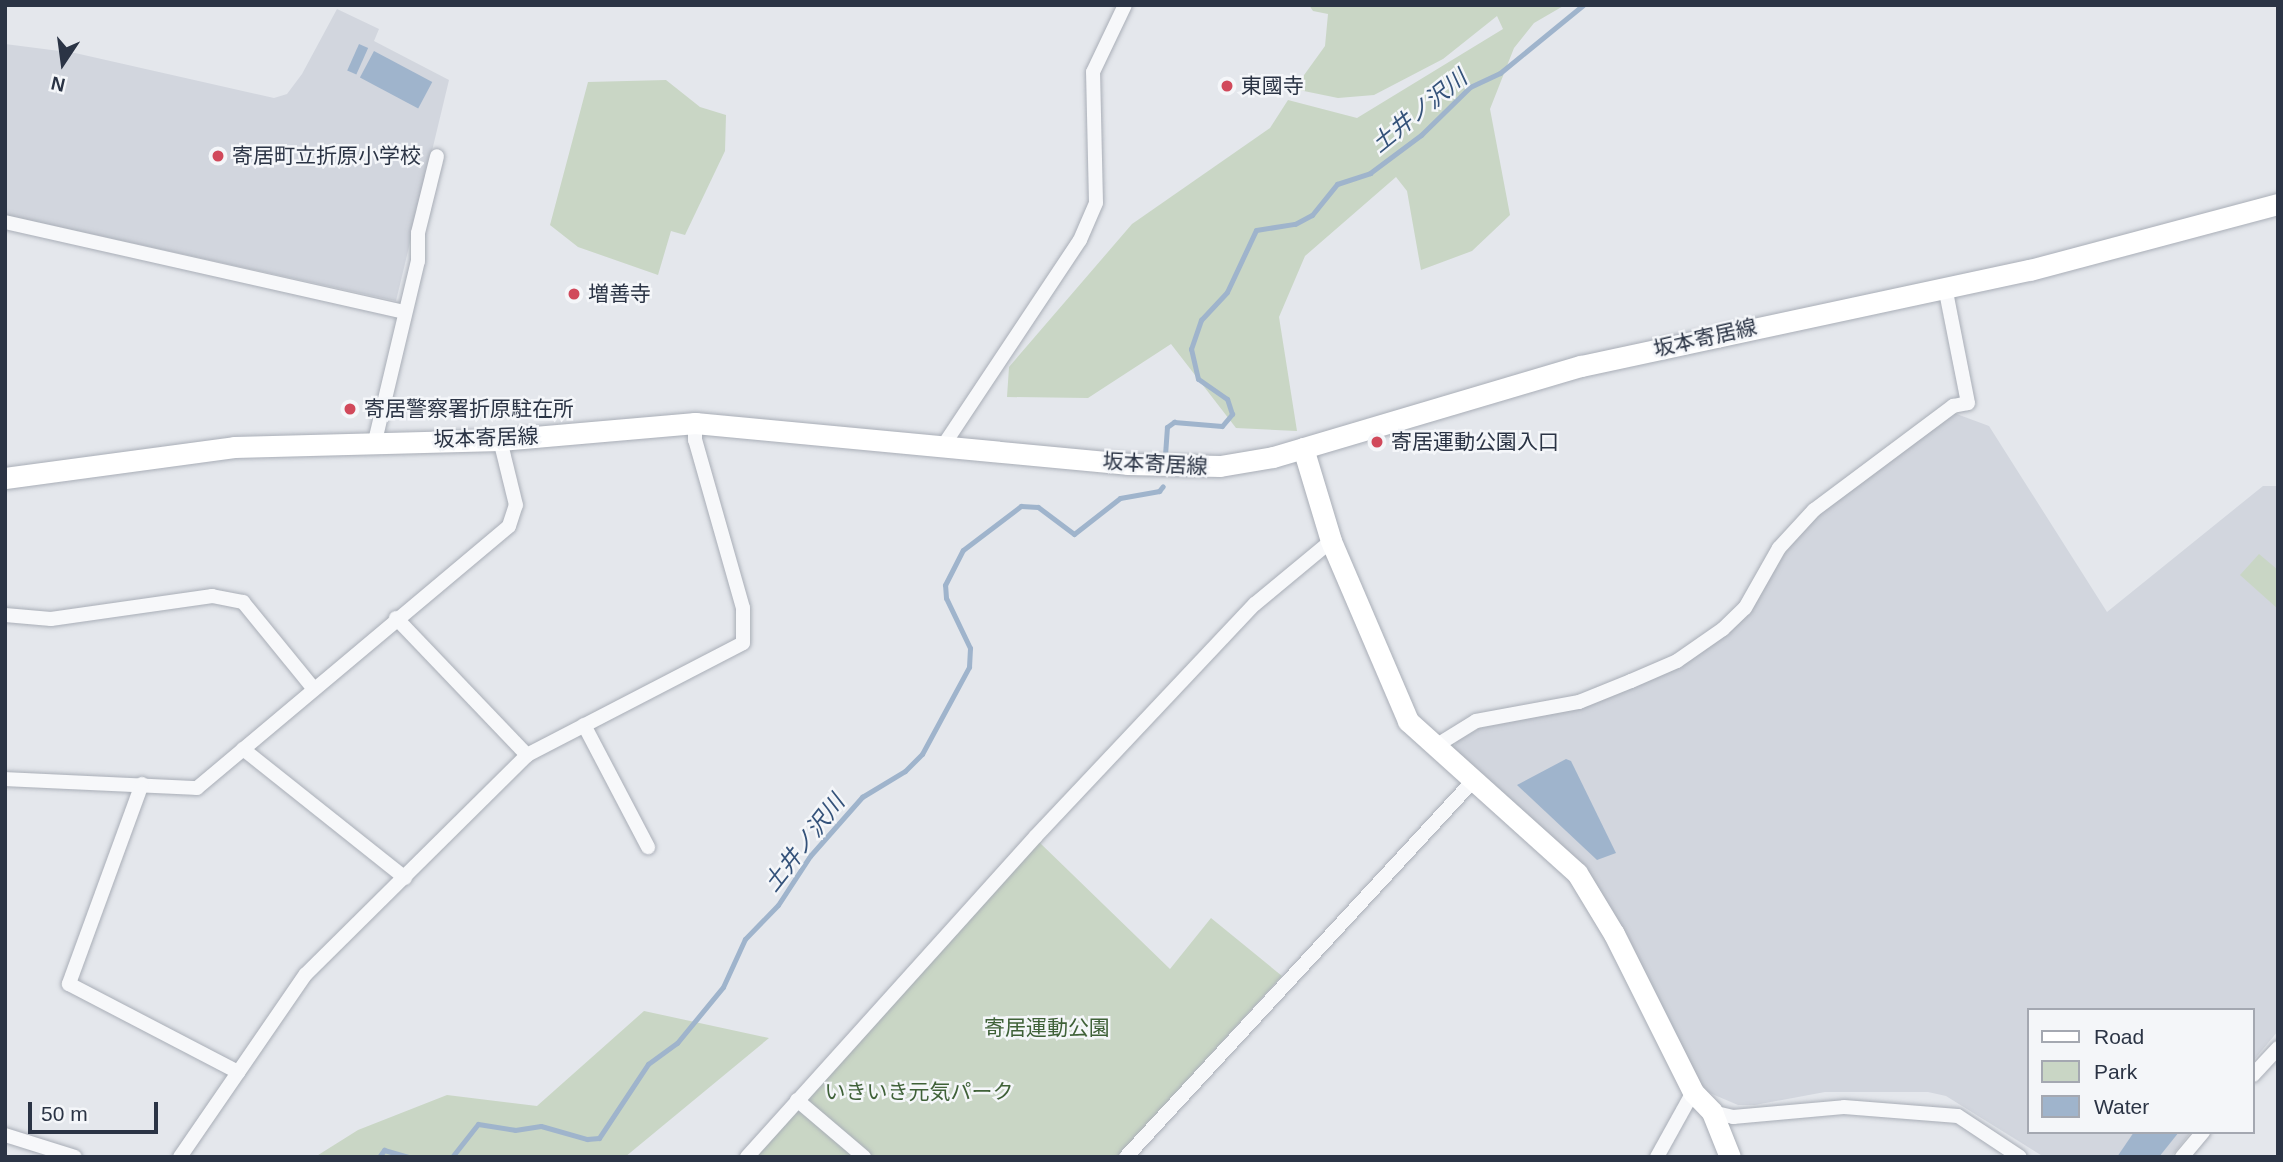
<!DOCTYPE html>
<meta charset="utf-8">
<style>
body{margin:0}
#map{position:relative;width:2283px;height:1162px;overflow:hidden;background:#e4e7ec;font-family:Arial,"Noto Sans JP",sans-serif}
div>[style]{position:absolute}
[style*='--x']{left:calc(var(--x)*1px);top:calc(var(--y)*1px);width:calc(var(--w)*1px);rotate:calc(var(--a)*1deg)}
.built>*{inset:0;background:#d2d6de}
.green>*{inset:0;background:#c9d6c5}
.water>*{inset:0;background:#9fb4cc;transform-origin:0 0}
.stream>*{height:5px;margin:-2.5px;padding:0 2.5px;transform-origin:2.5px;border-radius:2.5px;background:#9fb4cc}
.roads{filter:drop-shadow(0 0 2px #a9aeb7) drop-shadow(0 0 2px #a9aeb7)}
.street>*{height:14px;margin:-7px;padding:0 7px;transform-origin:7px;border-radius:7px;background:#f7f8fa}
.secondary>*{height:21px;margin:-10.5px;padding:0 10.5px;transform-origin:10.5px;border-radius:10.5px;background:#fff}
.dots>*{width:19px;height:19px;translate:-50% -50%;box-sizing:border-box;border:4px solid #f4f6f9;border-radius:50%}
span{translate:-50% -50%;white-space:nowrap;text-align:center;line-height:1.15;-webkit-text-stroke:5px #f4f6f9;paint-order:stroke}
.poi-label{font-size:21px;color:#2b3445}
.left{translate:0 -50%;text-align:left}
.street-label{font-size:21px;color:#2b3445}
.park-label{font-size:21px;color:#3f6138}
.water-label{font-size:23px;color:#34527a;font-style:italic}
.frame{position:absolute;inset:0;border:7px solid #2b3445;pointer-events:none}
.legend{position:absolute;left:2027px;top:1008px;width:228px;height:126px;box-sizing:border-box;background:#f4f6f9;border:2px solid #a4a8b1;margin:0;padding:9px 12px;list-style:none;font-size:21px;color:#2b3445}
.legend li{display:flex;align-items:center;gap:14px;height:35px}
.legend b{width:35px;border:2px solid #a4a8b1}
.north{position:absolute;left:28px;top:28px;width:70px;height:70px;-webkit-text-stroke:5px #f4f6f9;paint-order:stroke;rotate:193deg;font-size:19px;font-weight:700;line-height:28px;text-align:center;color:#2b3445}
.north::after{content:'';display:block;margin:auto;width:24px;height:32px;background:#2b3445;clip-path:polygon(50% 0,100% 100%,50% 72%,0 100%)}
.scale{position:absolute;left:28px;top:1102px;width:130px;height:32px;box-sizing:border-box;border:4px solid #2b3445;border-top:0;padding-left:9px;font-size:21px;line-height:24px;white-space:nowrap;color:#2b3445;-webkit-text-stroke:5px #f4f6f9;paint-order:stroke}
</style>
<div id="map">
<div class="built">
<i style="clip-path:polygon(337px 9px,379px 29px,374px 41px,449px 80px,396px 301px,5px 215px,5px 44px,75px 53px,274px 98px,287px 94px,302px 74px)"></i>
<i style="clip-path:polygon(1954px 413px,1989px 426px,2107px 612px,2263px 486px,2278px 486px,2278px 1031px,2253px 1061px,2253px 1010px,2029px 1010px,2029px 1132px,2191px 1132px,2171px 1157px,2044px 1157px,1946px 1096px,1928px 1092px,1825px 1092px,1755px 1105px,1738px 1105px,1698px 1088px,1588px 871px,1453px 749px,1457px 741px,1480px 728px,1584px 707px,1691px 660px,1746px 617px,1784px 554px,1811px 521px)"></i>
</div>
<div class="green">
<i style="clip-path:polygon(1309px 5px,1565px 5px,1534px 23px,1514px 48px,1490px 109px,1510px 215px,1472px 251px,1421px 270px,1407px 191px,1396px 177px,1305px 256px,1279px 317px,1297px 431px,1236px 428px,1171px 344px,1088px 398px,1007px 397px,1009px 367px,1132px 224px,1270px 128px,1288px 100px,1357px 118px,1503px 29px,1497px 16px,1443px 59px,1374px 95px,1338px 98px,1294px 89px,1325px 46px,1328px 14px,1313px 11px)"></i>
<i style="clip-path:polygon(666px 80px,700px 107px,726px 115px,725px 151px,685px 235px,671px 231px,658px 275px,578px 247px,550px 225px,588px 82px)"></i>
<i style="clip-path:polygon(2259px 554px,2278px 570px,2278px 609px,2240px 575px)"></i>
<i style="clip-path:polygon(1039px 842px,1170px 969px,1211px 918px,1282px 976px,1117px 1157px,754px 1157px)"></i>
<i style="clip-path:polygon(644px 1011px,769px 1038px,625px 1157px,315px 1157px,358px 1130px,447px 1095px,537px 1106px)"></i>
</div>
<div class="water">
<i style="left:359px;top:44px;width:10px;height:29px;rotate:24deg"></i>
<i style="left:374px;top:51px;width:66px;height:30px;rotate:28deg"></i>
<i style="clip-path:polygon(1566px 759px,1571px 761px,1616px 853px,1597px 860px,1517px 785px)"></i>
<i style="clip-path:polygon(2134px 1132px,2179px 1132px,2159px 1157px,2117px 1157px)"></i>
</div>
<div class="stream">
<i style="--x:1165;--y:455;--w:28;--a:-86"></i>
<i style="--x:1167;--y:427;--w:9;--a:-36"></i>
<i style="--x:1174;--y:422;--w:48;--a:4.8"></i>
<i style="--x:1222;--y:426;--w:16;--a:-50"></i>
<i style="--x:1232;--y:414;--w:16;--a:-108"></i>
<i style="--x:1227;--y:399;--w:35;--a:-145"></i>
<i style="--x:1198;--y:379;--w:31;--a:-103"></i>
<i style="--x:1191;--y:349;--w:31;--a:-71"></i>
<i style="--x:1201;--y:320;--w:38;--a:-47"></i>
<i style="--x:1227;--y:292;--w:68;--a:-64.9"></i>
<i style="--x:1256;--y:230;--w:39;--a:-9"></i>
<i style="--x:1295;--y:224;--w:19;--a:-28"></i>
<i style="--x:1312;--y:215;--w:40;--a:-51"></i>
<i style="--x:1337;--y:184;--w:35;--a:-18"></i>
<i style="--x:1370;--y:173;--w:64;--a:-36.7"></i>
<i style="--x:1421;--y:135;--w:69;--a:-44.4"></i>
<i style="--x:1470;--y:87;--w:33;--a:-25"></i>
<i style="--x:1500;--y:73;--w:107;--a:-39.3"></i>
<i style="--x:379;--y:1157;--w:9;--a:-54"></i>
<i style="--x:384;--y:1150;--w:26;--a:16"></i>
<i style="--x:452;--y:1157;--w:42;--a:-51.8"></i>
<i style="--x:478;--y:1124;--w:37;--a:9"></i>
<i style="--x:515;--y:1130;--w:26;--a:-9"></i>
<i style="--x:541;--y:1126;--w:48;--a:15.8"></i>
<i style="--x:587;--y:1139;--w:12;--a:-5"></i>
<i style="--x:599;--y:1138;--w:89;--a:-56.5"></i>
<i style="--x:648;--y:1064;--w:36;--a:-36"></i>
<i style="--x:677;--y:1043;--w:72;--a:-50.6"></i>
<i style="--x:723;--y:987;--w:53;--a:-65.4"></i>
<i style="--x:745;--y:939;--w:47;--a:-45.9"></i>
<i style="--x:778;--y:905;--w:59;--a:-56.9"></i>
<i style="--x:810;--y:856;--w:79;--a:-48.6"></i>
<i style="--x:862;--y:797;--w:50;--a:-31.2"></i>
<i style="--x:905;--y:771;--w:24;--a:-45"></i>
<i style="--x:922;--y:754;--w:99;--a:-61.6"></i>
<i style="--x:969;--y:667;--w:19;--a:-87"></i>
<i style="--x:970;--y:648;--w:55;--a:-115.6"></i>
<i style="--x:946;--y:598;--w:13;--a:-94"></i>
<i style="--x:945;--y:585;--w:39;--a:-63"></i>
<i style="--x:963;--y:550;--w:73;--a:-37.2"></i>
<i style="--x:1021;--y:506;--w:17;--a:3"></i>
<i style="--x:1038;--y:507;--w:45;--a:36.9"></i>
<i style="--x:1074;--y:534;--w:58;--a:-38"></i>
<i style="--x:1120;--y:498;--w:40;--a:-10"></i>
<i style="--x:1159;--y:491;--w:6;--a:-51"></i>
</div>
<div class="roads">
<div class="street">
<i style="--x:5;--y:222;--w:408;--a:12.7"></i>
<i style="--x:375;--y:441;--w:185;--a:-76.6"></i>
<i style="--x:418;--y:261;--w:28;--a:-90"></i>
<i style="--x:418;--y:233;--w:79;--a:-76.1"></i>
<i style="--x:943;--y:446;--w:247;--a:-56.4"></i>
<i style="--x:1080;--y:240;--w:40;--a:-66.6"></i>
<i style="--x:1096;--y:203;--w:131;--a:-91.3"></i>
<i style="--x:1093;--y:72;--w:74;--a:-64.5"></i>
<i style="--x:5;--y:615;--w:46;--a:5"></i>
<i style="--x:51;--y:619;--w:163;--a:-8.1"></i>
<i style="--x:212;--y:596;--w:32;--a:11"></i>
<i style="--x:243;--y:602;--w:112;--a:50.8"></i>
<i style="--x:396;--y:618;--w:190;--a:46.3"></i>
<i style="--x:584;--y:725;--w:138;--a:62.3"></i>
<i style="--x:1434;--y:747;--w:49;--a:-31.8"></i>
<i style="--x:1476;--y:721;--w:105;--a:-10.5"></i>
<i style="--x:1579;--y:702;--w:56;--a:-22"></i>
<i style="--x:1631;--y:681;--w:50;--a:-23.5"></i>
<i style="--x:1677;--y:661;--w:56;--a:-34.8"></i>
<i style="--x:1723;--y:629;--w:30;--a:-44"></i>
<i style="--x:1745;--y:608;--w:69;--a:-60.5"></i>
<i style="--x:1779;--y:548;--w:52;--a:-47.4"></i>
<i style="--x:1814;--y:510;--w:174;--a:-36.8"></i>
<i style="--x:1953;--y:406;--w:15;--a:-11"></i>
<i style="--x:1968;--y:403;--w:118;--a:-101.2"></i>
<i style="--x:243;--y:749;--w:207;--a:38.5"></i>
<i style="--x:5;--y:779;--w:192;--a:2.7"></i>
<i style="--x:197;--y:788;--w:407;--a:-40"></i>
<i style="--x:509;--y:526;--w:22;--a:-72"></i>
<i style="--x:516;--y:505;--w:67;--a:-103.8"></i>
<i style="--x:142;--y:784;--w:213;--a:110.1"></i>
<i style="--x:69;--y:984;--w:191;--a:27.5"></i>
<i style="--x:2253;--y:1075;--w:37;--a:-47"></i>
<i style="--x:797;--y:1100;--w:88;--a:40.4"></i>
<i style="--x:1712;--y:1112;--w:22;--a:13"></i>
<i style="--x:1733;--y:1117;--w:111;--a:-5.1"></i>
<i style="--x:1844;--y:1107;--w:114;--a:4.5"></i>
<i style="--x:1958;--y:1116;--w:74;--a:33.5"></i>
<i style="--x:5;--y:1135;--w:73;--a:17.4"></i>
<i style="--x:180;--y:1157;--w:222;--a:-55.5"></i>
<i style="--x:306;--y:974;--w:311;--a:-44.7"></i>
<i style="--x:527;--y:755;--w:243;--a:-27.4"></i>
<i style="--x:743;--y:643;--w:35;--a:-90"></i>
<i style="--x:743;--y:608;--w:175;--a:-105.9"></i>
<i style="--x:695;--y:440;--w:17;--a:-90"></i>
<i style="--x:747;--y:1157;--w:432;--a:-48"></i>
<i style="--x:1036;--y:836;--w:319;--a:-46.7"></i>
<i style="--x:1255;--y:604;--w:99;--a:-39.7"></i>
<i style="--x:1126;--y:1157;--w:510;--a:-47.3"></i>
<i style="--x:1657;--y:1157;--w:74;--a:-61"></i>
<i style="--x:2182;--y:1157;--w:33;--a:-50"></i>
</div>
<div class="secondary">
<i style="--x:1303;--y:448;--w:97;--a:73.2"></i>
<i style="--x:1331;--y:541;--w:196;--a:66.8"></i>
<i style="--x:1408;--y:721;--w:227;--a:42"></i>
<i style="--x:1577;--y:873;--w:71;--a:58.8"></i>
<i style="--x:1614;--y:934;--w:177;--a:63.4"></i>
<i style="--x:1693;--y:1092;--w:28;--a:46"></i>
<i style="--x:1712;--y:1112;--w:48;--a:68.2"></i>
<i style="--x:5;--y:478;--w:231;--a:-7.7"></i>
<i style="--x:234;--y:447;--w:266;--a:-1.5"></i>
<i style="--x:500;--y:440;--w:196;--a:-5"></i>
<i style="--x:695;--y:423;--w:434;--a:5.4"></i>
<i style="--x:1127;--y:464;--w:93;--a:1.2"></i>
<i style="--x:1220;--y:466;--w:54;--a:-9.6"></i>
<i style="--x:1273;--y:457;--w:321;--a:-16.5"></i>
<i style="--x:1581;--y:366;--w:459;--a:-12.1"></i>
<i style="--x:2030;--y:270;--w:257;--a:-14.9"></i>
</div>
</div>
<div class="dots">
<i style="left:1227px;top:86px;background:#d1495b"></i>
<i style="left:218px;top:156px;background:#d1495b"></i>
<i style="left:574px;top:294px;background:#d1495b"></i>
<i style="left:350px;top:409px;background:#d1495b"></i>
<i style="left:1377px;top:442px;background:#d1495b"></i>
</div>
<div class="poi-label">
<span class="left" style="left:1241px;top:86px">東國寺</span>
<span class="left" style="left:232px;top:156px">寄居町立折原小学校</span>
<span class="left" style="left:588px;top:294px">増善寺</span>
<span class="left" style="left:364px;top:409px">寄居警察署折原駐在所</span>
<span class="left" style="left:1391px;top:442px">寄居運動公園入口</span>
</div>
<div class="street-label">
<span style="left:1705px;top:338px;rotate:-13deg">坂本寄居線</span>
<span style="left:486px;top:438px;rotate:-2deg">坂本寄居線</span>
<span style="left:1155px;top:464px;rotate:3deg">坂本寄居線</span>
</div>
<div class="park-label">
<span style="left:1047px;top:1028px">寄居運動公園</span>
<span style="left:919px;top:1092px">いきいき元気パーク</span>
</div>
<div class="water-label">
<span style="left:1419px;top:111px;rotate:-39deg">土井ノ沢川</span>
<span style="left:804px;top:843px;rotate:-52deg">土井ノ沢川</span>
</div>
<div class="frame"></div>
<ul class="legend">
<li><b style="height:9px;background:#fff"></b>Road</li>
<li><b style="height:19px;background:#c9d6c5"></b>Park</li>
<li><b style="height:19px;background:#9fb4cc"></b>Water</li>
</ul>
<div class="north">N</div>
<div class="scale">50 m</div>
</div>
